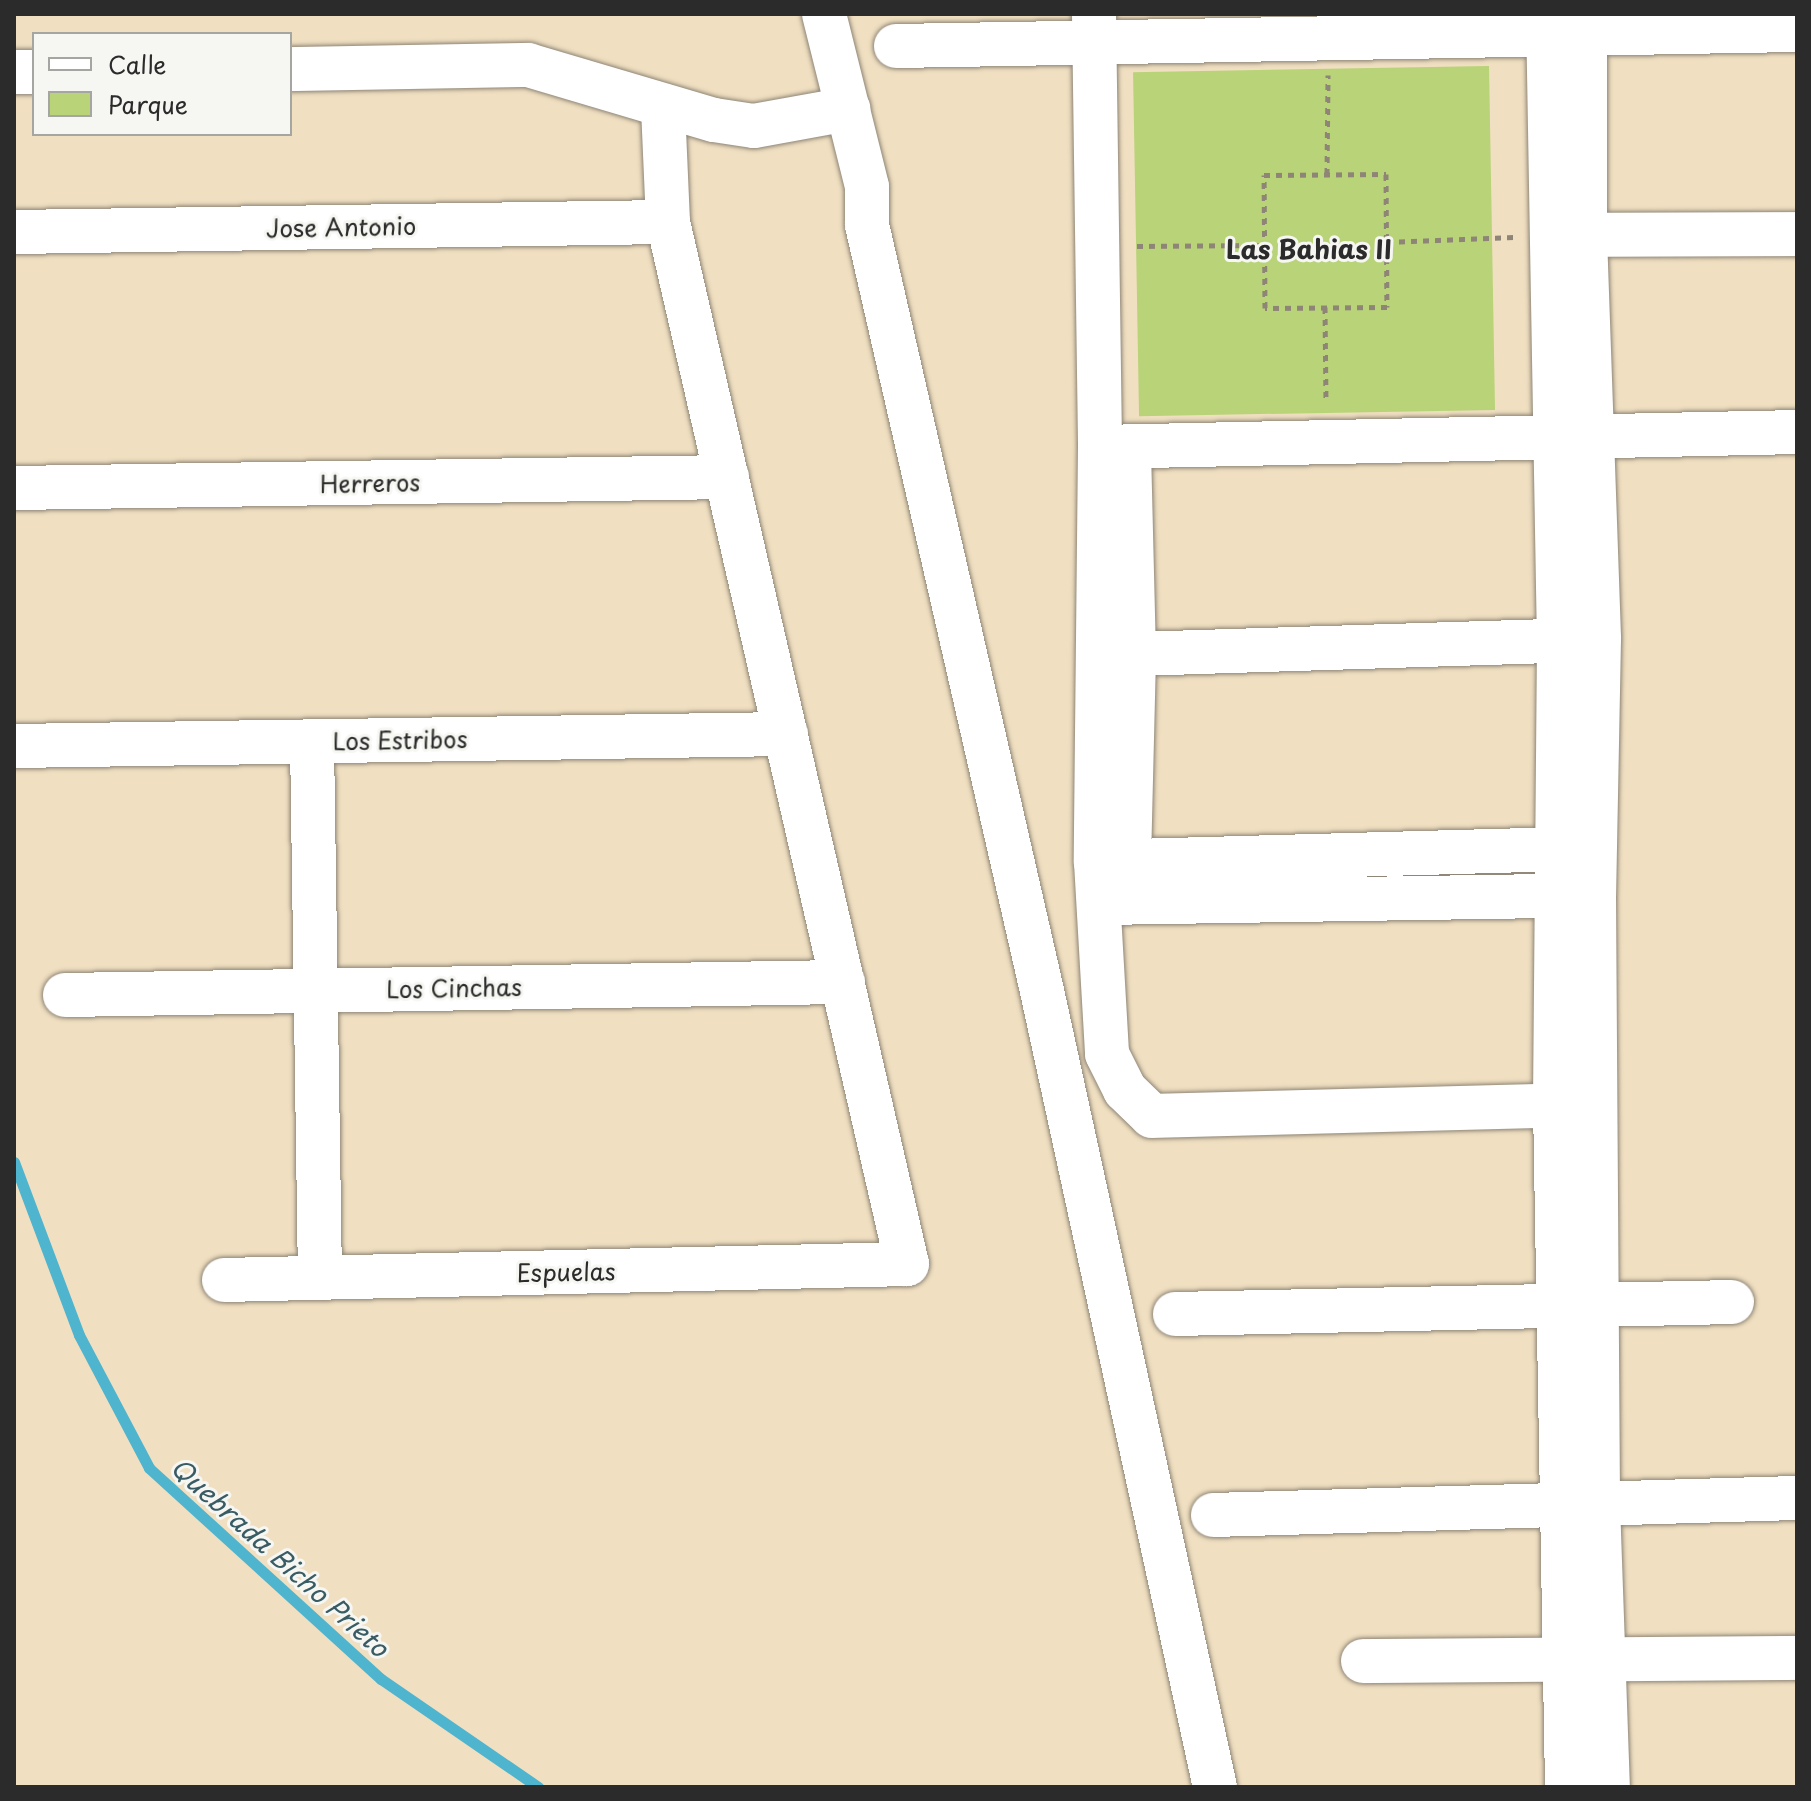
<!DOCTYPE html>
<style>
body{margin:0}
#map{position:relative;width:1811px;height:1801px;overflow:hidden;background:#f0dfc1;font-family:"Playpen Sans",sans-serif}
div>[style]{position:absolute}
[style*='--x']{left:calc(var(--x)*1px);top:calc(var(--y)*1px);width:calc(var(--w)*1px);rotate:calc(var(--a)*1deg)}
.green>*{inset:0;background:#b8d378;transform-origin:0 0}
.stream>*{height:11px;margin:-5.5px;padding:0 5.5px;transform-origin:5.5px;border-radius:5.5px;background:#4fb4ce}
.path>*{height:5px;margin-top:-2.5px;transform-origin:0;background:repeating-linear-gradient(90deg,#8e8576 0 6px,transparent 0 12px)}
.roads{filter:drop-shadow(0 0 2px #8e8576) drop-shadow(0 0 2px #8e8576)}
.minor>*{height:44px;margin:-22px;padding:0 22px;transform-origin:22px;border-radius:22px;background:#fff}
span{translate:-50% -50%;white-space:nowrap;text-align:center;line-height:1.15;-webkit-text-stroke:6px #f6f6f2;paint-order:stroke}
.street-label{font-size:24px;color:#2b2b2b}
.neighbourhood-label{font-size:26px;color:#2b2b2b;font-weight:700}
.water-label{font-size:26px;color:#385b64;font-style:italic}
.frame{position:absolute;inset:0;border:16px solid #2b2b2b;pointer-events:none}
.legend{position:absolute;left:32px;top:32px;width:260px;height:104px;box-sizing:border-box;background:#f6f6f2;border:2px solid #a5a5a2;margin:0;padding:10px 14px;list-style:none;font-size:24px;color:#2b2b2b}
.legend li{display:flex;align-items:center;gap:16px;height:40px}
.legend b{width:40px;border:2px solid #a5a5a2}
</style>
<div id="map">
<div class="green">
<i style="left:1489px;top:66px;width:344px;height:356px;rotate:89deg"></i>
</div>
<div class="stream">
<i style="--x:14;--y:1162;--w:185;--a:69.4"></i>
<i style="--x:79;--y:1335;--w:150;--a:62.2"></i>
<i style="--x:149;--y:1468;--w:314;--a:42.3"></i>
<i style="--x:381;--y:1679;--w:191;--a:34.5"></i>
</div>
<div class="path">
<i style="--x:1327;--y:174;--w:99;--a:-89.4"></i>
<i style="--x:1386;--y:174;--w:133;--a:89.6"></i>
<i style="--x:1387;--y:307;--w:122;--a:179.5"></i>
<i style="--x:1265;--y:308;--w:133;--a:-90.4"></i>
<i style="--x:1264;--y:175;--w:122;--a:-0.5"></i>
<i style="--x:1387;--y:242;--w:127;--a:-2.3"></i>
<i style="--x:1137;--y:246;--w:127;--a:-0.5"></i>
<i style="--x:1325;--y:307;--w:95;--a:89.4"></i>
</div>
<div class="roads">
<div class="minor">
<i style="--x:824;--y:14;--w:178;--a:76"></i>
<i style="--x:867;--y:187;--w:38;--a:90"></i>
<i style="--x:867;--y:225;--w:786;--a:77.13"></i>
<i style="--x:1042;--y:991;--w:815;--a:77.74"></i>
<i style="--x:1094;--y:14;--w:433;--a:89.2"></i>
<i style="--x:1100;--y:447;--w:415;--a:90.6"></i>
<i style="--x:1096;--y:862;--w:192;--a:86.7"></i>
<i style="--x:1107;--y:1054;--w:40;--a:63.4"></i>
<i style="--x:1125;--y:1090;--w:37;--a:44"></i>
<i style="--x:1152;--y:1116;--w:431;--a:-1.5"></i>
<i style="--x:1548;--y:14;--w:629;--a:89"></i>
<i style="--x:1559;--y:643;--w:462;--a:90.5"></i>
<i style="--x:1555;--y:1105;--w:682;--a:88.99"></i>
<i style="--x:1585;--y:14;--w:222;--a:90"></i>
<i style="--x:1585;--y:236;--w:403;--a:88"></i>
<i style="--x:1599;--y:639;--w:256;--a:91.1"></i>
<i style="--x:1594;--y:895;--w:609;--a:89.62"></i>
<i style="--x:1598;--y:1504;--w:283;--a:88"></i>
<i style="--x:896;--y:46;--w:901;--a:-1.02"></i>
<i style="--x:290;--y:69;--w:238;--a:-1"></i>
<i style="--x:528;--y:65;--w:194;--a:16.5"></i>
<i style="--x:714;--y:120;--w:40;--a:8.5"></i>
<i style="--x:754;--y:126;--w:96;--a:-10.3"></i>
<i style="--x:14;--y:72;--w:20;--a:0"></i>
<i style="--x:14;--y:232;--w:654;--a:-0.88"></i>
<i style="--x:1556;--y:235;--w:241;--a:-0.2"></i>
<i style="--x:1100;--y:447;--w:697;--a:-1.23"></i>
<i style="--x:14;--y:488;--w:713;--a:-0.88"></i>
<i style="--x:1104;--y:655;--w:483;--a:-1.8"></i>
<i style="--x:312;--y:741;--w:537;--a:89.15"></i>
<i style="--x:14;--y:746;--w:772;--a:-0.89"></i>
<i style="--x:1099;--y:862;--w:487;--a:-1.6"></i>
<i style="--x:1128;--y:902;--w:247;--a:-88.6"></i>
<i style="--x:1134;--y:655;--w:198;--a:-91.4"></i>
<i style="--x:1101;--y:903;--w:487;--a:-0.9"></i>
<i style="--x:65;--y:995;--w:778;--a:-0.96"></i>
<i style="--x:224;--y:1280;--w:683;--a:-1.34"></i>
<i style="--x:907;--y:1264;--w:1069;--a:-102.92"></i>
<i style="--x:668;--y:222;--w:116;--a:-92.5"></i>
<i style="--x:1175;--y:1314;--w:557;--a:-1.23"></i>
<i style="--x:1213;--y:1515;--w:584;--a:-1.67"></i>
<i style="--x:1363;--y:1661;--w:434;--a:-0.4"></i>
</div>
</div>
<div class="street-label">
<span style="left:341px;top:227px;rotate:-1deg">Jose Antonio</span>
<span style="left:370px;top:483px;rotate:-1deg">Herreros</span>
<span style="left:400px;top:740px;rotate:-1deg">Los Estribos</span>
<span style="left:454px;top:988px;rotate:-1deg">Los Cinchas</span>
<span style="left:566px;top:1272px;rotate:-1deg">Espuelas</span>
</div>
<div class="neighbourhood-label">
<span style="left:1309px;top:249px">Las Bahias II</span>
</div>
<div class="water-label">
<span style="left:280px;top:1557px;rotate:42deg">Quebrada Bicho Prieto</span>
</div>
<div class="frame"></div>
<ul class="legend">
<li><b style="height:10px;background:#fff"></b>Calle</li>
<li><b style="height:22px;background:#b8d378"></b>Parque</li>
</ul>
</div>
